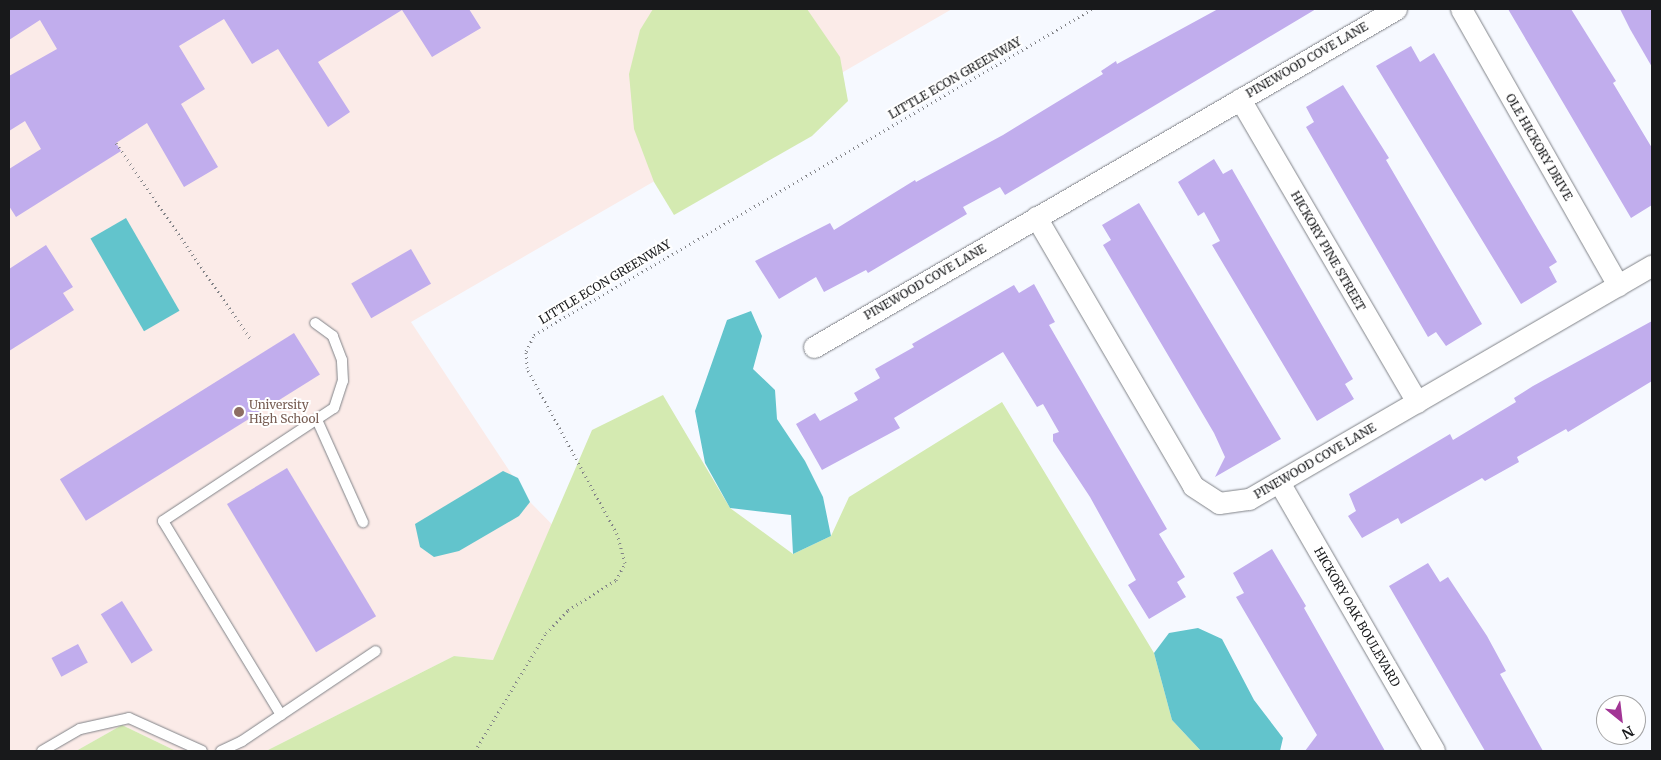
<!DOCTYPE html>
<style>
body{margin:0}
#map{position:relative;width:1661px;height:760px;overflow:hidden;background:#f6f9ff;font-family:Merriweather,serif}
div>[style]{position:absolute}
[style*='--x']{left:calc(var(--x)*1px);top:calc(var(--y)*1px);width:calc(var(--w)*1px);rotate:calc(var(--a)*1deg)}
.education>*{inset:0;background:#fbebe8}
.green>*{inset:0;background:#d4eab1}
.water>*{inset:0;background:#62c4cc;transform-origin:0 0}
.building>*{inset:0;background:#c1aded;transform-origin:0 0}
.path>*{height:3px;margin-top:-1.5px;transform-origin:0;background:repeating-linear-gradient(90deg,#838488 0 1px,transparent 0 5px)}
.roads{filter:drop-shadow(0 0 1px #808388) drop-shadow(0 0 1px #808388)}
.lane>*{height:10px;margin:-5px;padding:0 5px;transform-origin:5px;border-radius:5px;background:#fff}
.street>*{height:21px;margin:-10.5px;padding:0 10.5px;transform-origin:10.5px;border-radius:10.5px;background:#fff}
.dots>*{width:14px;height:14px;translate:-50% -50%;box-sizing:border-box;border:2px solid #fff;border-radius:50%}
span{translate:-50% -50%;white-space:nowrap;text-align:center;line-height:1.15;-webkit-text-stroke:4px #fff;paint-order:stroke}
.street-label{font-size:12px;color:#18191b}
.education-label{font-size:12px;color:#785e54}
.left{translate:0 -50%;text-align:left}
.frame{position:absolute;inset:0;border:10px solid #18191b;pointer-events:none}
.north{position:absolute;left:1596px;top:695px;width:50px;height:50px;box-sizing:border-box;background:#fff;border:1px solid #a3a3a4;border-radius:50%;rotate:151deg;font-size:14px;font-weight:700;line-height:20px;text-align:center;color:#18191b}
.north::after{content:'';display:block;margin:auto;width:18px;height:22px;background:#a23595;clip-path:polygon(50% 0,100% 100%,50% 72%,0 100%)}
</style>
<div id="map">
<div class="education">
<i style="clip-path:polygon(9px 9px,952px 9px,411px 322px,530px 502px,586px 559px,493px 660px,454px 656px,266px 751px,176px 751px,122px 725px,76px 751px,9px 751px)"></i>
</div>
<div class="green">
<i style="clip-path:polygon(653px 9px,807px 9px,840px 57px,848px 101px,812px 136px,674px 215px,654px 182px,634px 129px,629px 74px,640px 30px)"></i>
<i style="clip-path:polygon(663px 395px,730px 508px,793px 554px,831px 536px,849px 497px,1002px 402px,1154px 653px,1172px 720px,1201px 751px,266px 751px,454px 656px,493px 660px,592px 430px)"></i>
<i style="clip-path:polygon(122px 725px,176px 751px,76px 751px)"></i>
</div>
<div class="water">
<i style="left:126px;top:218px;width:107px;height:41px;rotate:60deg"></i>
<i style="clip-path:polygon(751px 311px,762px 336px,753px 369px,775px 390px,777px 419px,805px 461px,823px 497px,831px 536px,793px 554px,791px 515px,730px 508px,705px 463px,695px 411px,727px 320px)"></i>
<i style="clip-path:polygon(503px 471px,518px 478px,530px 502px,519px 516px,459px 551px,434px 557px,420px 547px,415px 524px)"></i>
<i style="clip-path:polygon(1198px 628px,1222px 639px,1254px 700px,1283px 738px,1280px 751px,1201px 751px,1172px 720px,1154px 653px,1169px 633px)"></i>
</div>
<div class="building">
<i style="clip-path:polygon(9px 9px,469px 9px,481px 28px,432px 57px,402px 10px,318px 62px,350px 112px,328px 127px,278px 49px,252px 64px,224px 19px,179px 46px,205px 89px,181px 104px,218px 167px,184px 187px,147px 123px,116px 143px,121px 151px,16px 217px,9px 206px,9px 169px,41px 149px,25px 121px,9px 131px,9px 76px,57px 49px,40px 20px,9px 40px)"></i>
<i style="clip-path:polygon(1218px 9px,1316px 9px,1005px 195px,1000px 187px,963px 207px,967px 214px,868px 273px,866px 270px,824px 292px,816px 277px,779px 299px,755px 261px,830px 223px,834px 230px,915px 180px,916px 182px,1003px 135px,1103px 74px,1101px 71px,1116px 61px,1117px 64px)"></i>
<i style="clip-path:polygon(1508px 9px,1571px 9px,1616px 81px,1613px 83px,1652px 148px,1652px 205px,1631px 218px)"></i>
<i style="clip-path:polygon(1620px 9px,1652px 9px,1652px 67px,1630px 29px)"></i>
<i style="clip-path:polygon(1411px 46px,1420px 62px,1434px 53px,1557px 262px,1549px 267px,1557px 282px,1521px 304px,1376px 66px)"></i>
<i style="clip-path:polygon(1343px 85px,1389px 158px,1386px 160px,1482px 324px,1446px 346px,1436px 332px,1428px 337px,1306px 127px,1314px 122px,1306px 107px)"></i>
<i style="clip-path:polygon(1214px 159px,1223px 174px,1232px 169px,1353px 379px,1345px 384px,1354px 399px,1317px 421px,1212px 245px,1220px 241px,1204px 212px,1198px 216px,1178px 182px)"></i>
<i style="clip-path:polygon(1139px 203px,1281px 439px,1215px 477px,1225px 457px,1214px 433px,1103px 245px,1111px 240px,1102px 225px)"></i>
<i style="clip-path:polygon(46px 245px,73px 287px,63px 293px,74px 310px,9px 351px,9px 269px)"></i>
<i style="left:411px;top:249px;width:40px;height:69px;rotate:60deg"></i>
<i style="clip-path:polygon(1034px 284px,1055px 322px,1049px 325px,1167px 529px,1159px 534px,1185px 577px,1177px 582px,1186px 597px,1149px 619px,1128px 585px,1136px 580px,1090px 497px,1053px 441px,1053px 434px,1059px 432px,1043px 404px,1037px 407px,1003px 352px,894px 418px,900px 428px,822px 470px,796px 424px,815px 413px,820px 421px,858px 400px,854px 393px,880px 378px,875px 369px,914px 347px,912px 344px,1014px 285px,1019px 293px)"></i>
<i style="clip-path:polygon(1652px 321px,1652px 381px,1568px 432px,1566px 429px,1517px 457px,1519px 462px,1485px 481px,1482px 478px,1401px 524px,1398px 518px,1362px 538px,1348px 516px,1356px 511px,1349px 494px,1450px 434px,1453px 440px,1516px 402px,1514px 398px,1533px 386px)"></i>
<i style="left:294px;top:333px;width:49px;height:276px;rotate:58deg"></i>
<i style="left:287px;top:468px;width:173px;height:70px;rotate:59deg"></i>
<i style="clip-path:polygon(1272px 549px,1306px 606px,1304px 608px,1385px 751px,1305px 751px,1317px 735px,1236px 597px,1244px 593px,1233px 573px)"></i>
<i style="clip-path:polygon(1428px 563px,1440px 582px,1448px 577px,1487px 636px,1506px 671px,1500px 674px,1543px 751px,1485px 751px,1389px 586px)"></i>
<i style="left:122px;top:601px;width:58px;height:25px;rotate:58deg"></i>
<i style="left:78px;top:644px;width:21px;height:30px;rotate:62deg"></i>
</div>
<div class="path">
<i style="--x:116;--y:143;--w:237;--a:55.5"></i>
<i style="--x:475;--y:751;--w:138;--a:-59"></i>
<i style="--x:546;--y:633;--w:32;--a:-46"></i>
<i style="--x:568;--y:610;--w:57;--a:-32"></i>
<i style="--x:616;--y:580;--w:19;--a:-62"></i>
<i style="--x:625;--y:563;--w:30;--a:-105"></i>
<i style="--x:617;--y:534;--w:189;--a:-118.5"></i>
<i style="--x:527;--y:368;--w:17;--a:-93"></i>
<i style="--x:526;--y:351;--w:18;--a:-63"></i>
<i style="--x:534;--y:335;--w:646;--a:-30.29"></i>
</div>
<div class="roads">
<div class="lane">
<i style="--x:318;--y:422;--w:110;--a:65.8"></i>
<i style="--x:281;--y:715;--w:227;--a:-121.3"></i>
<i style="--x:163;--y:521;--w:205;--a:-33.5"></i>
<i style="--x:334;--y:408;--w:28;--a:-72"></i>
<i style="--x:343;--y:381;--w:21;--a:-93"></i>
<i style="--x:342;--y:360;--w:26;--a:-111"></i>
<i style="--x:333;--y:336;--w:22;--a:-144"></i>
<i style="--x:42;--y:751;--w:44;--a:-30.1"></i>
<i style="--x:80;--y:729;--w:50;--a:-12.7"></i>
<i style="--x:129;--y:718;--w:80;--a:24.3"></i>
<i style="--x:221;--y:751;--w:23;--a:-25"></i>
<i style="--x:242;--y:741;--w:161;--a:-33.9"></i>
</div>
<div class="street">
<i style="--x:1461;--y:9;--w:318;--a:60.4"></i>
<i style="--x:1240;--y:99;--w:351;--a:59.7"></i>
<i style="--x:1036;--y:217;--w:311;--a:59.7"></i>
<i style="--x:1193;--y:486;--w:31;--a:33"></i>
<i style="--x:1219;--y:503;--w:30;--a:-8"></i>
<i style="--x:1249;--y:499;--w:466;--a:-30.1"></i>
<i style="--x:814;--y:347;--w:673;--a:-30.15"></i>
<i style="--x:1279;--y:482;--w:310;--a:60"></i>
</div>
</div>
<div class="dots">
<i style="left:239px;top:412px;background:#8d6e63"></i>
</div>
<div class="street-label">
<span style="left:1307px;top:60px;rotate:-30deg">PINEWOOD COVE LANE</span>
<span style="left:955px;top:78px;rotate:-30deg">LITTLE ECON GREENWAY</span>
<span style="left:1539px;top:147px;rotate:60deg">OLE HICKORY DRIVE</span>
<span style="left:1328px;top:251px;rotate:60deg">HICKORY PINE STREET</span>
<span style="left:605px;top:282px;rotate:-31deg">LITTLE ECON GREENWAY</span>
<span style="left:925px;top:282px;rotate:-30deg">PINEWOOD COVE LANE</span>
<span style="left:1315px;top:461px;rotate:-30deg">PINEWOOD COVE LANE</span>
<span style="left:1357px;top:617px;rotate:60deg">HICKORY OAK BOULEVARD</span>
</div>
<div class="education-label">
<span class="left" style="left:249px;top:412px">University<br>High School</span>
</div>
<div class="frame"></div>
<div class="north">N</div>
</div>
